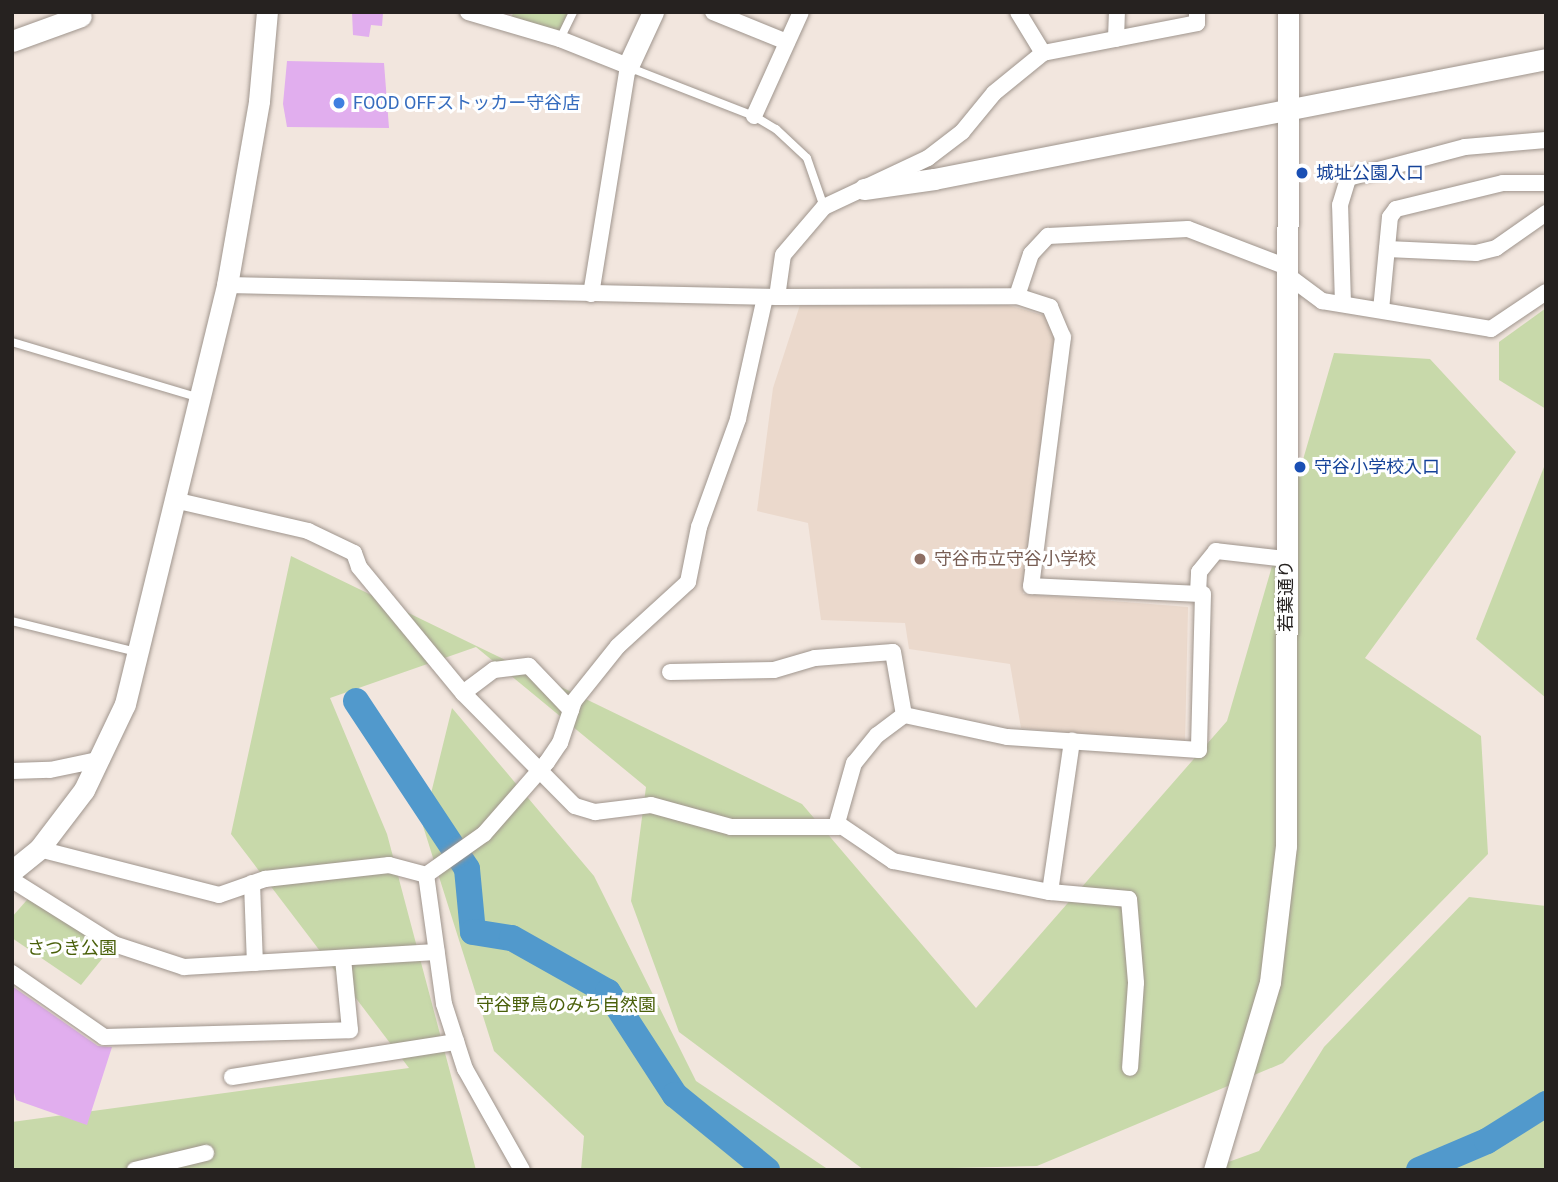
<!DOCTYPE html>
<meta charset="utf-8">
<style>
body{margin:0}
#map{position:relative;width:1558px;height:1182px;overflow:hidden;background:#f2e6de;font-family:Roboto,"Noto Sans JP",sans-serif}
div>[style]{position:absolute}
[style*='--x']{left:calc(var(--x)*1px);top:calc(var(--y)*1px);width:calc(var(--w)*1px);rotate:calc(var(--a)*1deg)}
.built>*{inset:0;background:#ebd9cc}
.green>*{inset:0;background:#c8d9aa}
.river>*{height:26px;margin:-13px;padding:0 13px;transform-origin:13px;border-radius:13px;background:#5199cc}
.building>*{inset:0;background:#e1aeee}
.roads{filter:drop-shadow(0 0 2px #9f958d) drop-shadow(0 0 2px #9f958d)}
.lane>*{height:8px;margin:-4px;padding:0 4px;transform-origin:4px;border-radius:4px;background:#fff}
.street>*{height:16px;margin:-8px;padding:0 8px;transform-origin:8px;border-radius:8px;background:#fff}
.secondary>*{height:21px;margin:-10.5px;padding:0 10.5px;transform-origin:10.5px;border-radius:10.5px;background:#fff}
.dots>*{width:19px;height:19px;translate:-50% -50%;box-sizing:border-box;border:4px solid #fff;border-radius:50%}
span{translate:-50% -50%;white-space:nowrap;text-align:center;line-height:1.15;-webkit-text-stroke:6px #fff;paint-order:stroke}
.shop-label{font-size:18px;color:#366cbe}
.left{translate:0 -50%;text-align:left}
.transit-label{font-size:18px;color:#164399}
.education-label{font-size:18px;color:#785e54}
.street-label{font-size:18px;color:#262220}
.park-label{font-size:18px;color:#4a600a}
.frame{position:absolute;inset:0;border:14px solid #262220;pointer-events:none}
</style>
<div id="map">
<div class="built">
<i style="clip-path:polygon(800px 305px,1008px 305px,1049px 317px,1055px 335px,1023px 594px,1188px 607px,1185px 743px,1021px 728px,1010px 664px,909px 649px,905px 623px,821px 620px,808px 523px,757px 511px,773px 388px)"></i>
</div>
<div class="green">
<i style="clip-path:polygon(514px 12px,568px 12px,559px 33px,511px 17px)"></i>
<i style="clip-path:polygon(1546px 308px,1546px 409px,1499px 380px,1499px 342px)"></i>
<i style="clip-path:polygon(1334px 353px,1430px 359px,1516px 452px,1365px 658px,1481px 736px,1488px 854px,1283px 1063px,1037px 1166px,864px 1170px,679px 1032px,631px 901px,646px 787px,476px 647px,330px 698px,387px 834px,476px 1170px,12px 1170px,12px 1122px,409px 1068px,231px 834px,291px 556px,802px 804px,976px 1008px,1227px 721px)"></i>
<i style="clip-path:polygon(1546px 462px,1546px 698px,1476px 639px)"></i>
<i style="clip-path:polygon(452px 708px,594px 876px,696px 1081px,829px 1170px,581px 1170px,584px 1136px,494px 1051px,423px 826px)"></i>
<i style="clip-path:polygon(33px 893px,114px 944px,81px 985px,12px 938px,12px 917px)"></i>
<i style="clip-path:polygon(1469px 897px,1546px 906px,1546px 1170px,1206px 1170px,1259px 1151px,1324px 1047px)"></i>
</div>
<div class="river">
<i style="--x:356;--y:701;--w:201;--a:56.5"></i>
<i style="--x:467;--y:869;--w:63;--a:84.6"></i>
<i style="--x:473;--y:932;--w:39;--a:9"></i>
<i style="--x:512;--y:938;--w:110;--a:29.4"></i>
<i style="--x:608;--y:992;--w:123;--a:57"></i>
<i style="--x:675;--y:1095;--w:119;--a:39.2"></i>
<i style="--x:1419;--y:1170;--w:74;--a:-23.1"></i>
<i style="--x:1487;--y:1141;--w:70;--a:-32.1"></i>
</div>
<div class="building">
<i style="clip-path:polygon(352px 12px,383px 13px,382px 26px,371px 25px,369px 37px,353px 35px)"></i>
<i style="clip-path:polygon(287px 61px,384px 63px,389px 128px,287px 127px,283px 104px)"></i>
<i style="clip-path:polygon(12px 986px,98px 1046px,112px 1047px,87px 1125px,16px 1100px,12px 1085px)"></i>
</div>
<div class="roads">
<div class="lane">
<i style="--x:560;--y:39;--w:30;--a:-64"></i>
<i style="--x:628;--y:67;--w:135;--a:21.3"></i>
<i style="--x:754;--y:116;--w:26;--a:31"></i>
<i style="--x:776;--y:129;--w:42;--a:43.1"></i>
<i style="--x:807;--y:158;--w:52;--a:70.9"></i>
<i style="--x:12;--y:342;--w:193;--a:16.6"></i>
<i style="--x:12;--y:621;--w:128;--a:14"></i>
</div>
<div class="street">
<i style="--x:468;--y:12;--w:96;--a:16.4"></i>
<i style="--x:560;--y:39;--w:73;--a:21.7"></i>
<i style="--x:628;--y:66;--w:231;--a:99.2"></i>
<i style="--x:713;--y:12;--w:80;--a:22.1"></i>
<i style="--x:1018;--y:12;--w:48;--a:58.6"></i>
<i style="--x:1116;--y:39;--w:27;--a:-88"></i>
<i style="--x:754;--y:116;--w:114;--a:-65.7"></i>
<i style="--x:1387;--y:249;--w:89;--a:2.6"></i>
<i style="--x:1476;--y:253;--w:21;--a:-14"></i>
<i style="--x:1496;--y:248;--w:61;--a:-35"></i>
<i style="--x:1287;--y:275;--w:44;--a:36.6"></i>
<i style="--x:1322;--y:301;--w:171;--a:9.4"></i>
<i style="--x:1491;--y:329;--w:66;--a:-33.9"></i>
<i style="--x:227;--y:285;--w:550;--a:1.25"></i>
<i style="--x:777;--y:297;--w:240;--a:-0.2"></i>
<i style="--x:1017;--y:296;--w:44;--a:-71.6"></i>
<i style="--x:1031;--y:254;--w:25;--a:-47"></i>
<i style="--x:1048;--y:236;--w:140;--a:-2.9"></i>
<i style="--x:1188;--y:229;--w:106;--a:21"></i>
<i style="--x:1017;--y:296;--w:35;--a:18"></i>
<i style="--x:1050;--y:307;--w:33;--a:67"></i>
<i style="--x:1063;--y:337;--w:251;--a:97.3"></i>
<i style="--x:1031;--y:586;--w:172;--a:2.7"></i>
<i style="--x:1203;--y:594;--w:156;--a:91.5"></i>
<i style="--x:1199;--y:750;--w:192;--a:-176.1"></i>
<i style="--x:1007;--y:737;--w:105;--a:-167.9"></i>
<i style="--x:904;--y:715;--w:34;--a:143"></i>
<i style="--x:877;--y:735;--w:36;--a:129"></i>
<i style="--x:854;--y:763;--w:62;--a:105.8"></i>
<i style="--x:837;--y:823;--w:68;--a:34.2"></i>
<i style="--x:893;--y:861;--w:160;--a:11.2"></i>
<i style="--x:1050;--y:892;--w:79;--a:5.1"></i>
<i style="--x:1129;--y:899;--w:84;--a:85.2"></i>
<i style="--x:1136;--y:983;--w:85;--a:94"></i>
<i style="--x:777;--y:297;--w:42;--a:-81.9"></i>
<i style="--x:783;--y:255;--w:63;--a:-49.5"></i>
<i style="--x:824;--y:207;--w:115;--a:-25.2"></i>
<i style="--x:928;--y:158;--w:43;--a:-37.4"></i>
<i style="--x:962;--y:132;--w:50;--a:-50.6"></i>
<i style="--x:994;--y:93;--w:63;--a:-39.2"></i>
<i style="--x:1043;--y:53;--w:157;--a:-11"></i>
<i style="--x:1197;--y:23;--w:11;--a:-90"></i>
<i style="--x:1343;--y:304;--w:99;--a:-91.7"></i>
<i style="--x:1340;--y:205;--w:28;--a:-73"></i>
<i style="--x:1348;--y:178;--w:121;--a:-14.8"></i>
<i style="--x:1465;--y:147;--w:81;--a:-4.9"></i>
<i style="--x:1381;--y:310;--w:93;--a:-84.5"></i>
<i style="--x:1390;--y:217;--w:10;--a:-53"></i>
<i style="--x:1396;--y:209;--w:110;--a:-13.7"></i>
<i style="--x:1503;--y:183;--w:43;--a:0"></i>
<i style="--x:174;--y:500;--w:138;--a:13"></i>
<i style="--x:308;--y:531;--w:51;--a:25.6"></i>
<i style="--x:354;--y:553;--w:15;--a:70"></i>
<i style="--x:359;--y:567;--w:163;--a:50.5"></i>
<i style="--x:463;--y:693;--w:159;--a:45.3"></i>
<i style="--x:575;--y:806;--w:21;--a:17"></i>
<i style="--x:595;--y:812;--w:56;--a:-7.1"></i>
<i style="--x:651;--y:805;--w:83;--a:15.4"></i>
<i style="--x:731;--y:827;--w:108;--a:0"></i>
<i style="--x:1198;--y:593;--w:21;--a:-87"></i>
<i style="--x:1199;--y:572;--w:27;--a:-51"></i>
<i style="--x:1216;--y:551;--w:70;--a:6.5"></i>
<i style="--x:670;--y:672;--w:104;--a:-1.1"></i>
<i style="--x:774;--y:670;--w:43;--a:-16.3"></i>
<i style="--x:815;--y:658;--w:78;--a:-4.4"></i>
<i style="--x:893;--y:652;--w:64;--a:80.1"></i>
<i style="--x:463;--y:693;--w:39;--a:-37"></i>
<i style="--x:494;--y:670;--w:35;--a:-7"></i>
<i style="--x:529;--y:666;--w:61;--a:46.3"></i>
<i style="--x:12;--y:771;--w:38;--a:-2"></i>
<i style="--x:50;--y:770;--w:53;--a:-11.9"></i>
<i style="--x:39;--y:849;--w:186;--a:14.3"></i>
<i style="--x:219;--y:895;--w:49;--a:-19.2"></i>
<i style="--x:265;--y:879;--w:125;--a:-6.4"></i>
<i style="--x:389;--y:865;--w:38;--a:15"></i>
<i style="--x:12;--y:880;--w:120;--a:32.1"></i>
<i style="--x:114;--y:944;--w:74;--a:18.2"></i>
<i style="--x:184;--y:967;--w:253;--a:-3.4"></i>
<i style="--x:252;--y:883;--w:80;--a:87.9"></i>
<i style="--x:1050;--y:892;--w:153;--a:-81.7"></i>
<i style="--x:12;--y:973;--w:112;--a:34.8"></i>
<i style="--x:104;--y:1037;--w:246;--a:-1.6"></i>
<i style="--x:350;--y:1030;--w:72;--a:-95.6"></i>
<i style="--x:232;--y:1077;--w:227;--a:-8.9"></i>
<i style="--x:135;--y:1170;--w:73;--a:-13.5"></i>
<i style="--x:522;--y:1170;--w:116;--a:-119.4"></i>
<i style="--x:465;--y:1069;--w:68;--a:-107.9"></i>
<i style="--x:444;--y:1004;--w:130;--a:-97.9"></i>
<i style="--x:426;--y:875;--w:71;--a:-35.3"></i>
<i style="--x:484;--y:834;--w:96;--a:-48.8"></i>
<i style="--x:547;--y:762;--w:23;--a:-56"></i>
<i style="--x:560;--y:743;--w:44;--a:-71.6"></i>
<i style="--x:574;--y:701;--w:70;--a:-51.3"></i>
<i style="--x:618;--y:646;--w:95;--a:-42.4"></i>
<i style="--x:688;--y:582;--w:56;--a:-78.7"></i>
<i style="--x:699;--y:527;--w:115;--a:-70.1"></i>
<i style="--x:738;--y:419;--w:125;--a:-77.5"></i>
</div>
<div class="secondary">
<i style="--x:12;--y:41;--w:73;--a:-19.9"></i>
<i style="--x:628;--y:66;--w:60;--a:-65.2"></i>
<i style="--x:864;--y:189;--w:71;--a:-8.1"></i>
<i style="--x:934;--y:179;--w:624;--a:-11.09"></i>
<i style="--x:12;--y:871;--w:35;--a:-39"></i>
<i style="--x:39;--y:849;--w:74;--a:-52.7"></i>
<i style="--x:84;--y:790;--w:95;--a:-64.5"></i>
<i style="--x:125;--y:704;--w:431;--a:-76.3"></i>
<i style="--x:227;--y:285;--w:187;--a:-80.1"></i>
<i style="--x:259;--y:101;--w:89;--a:-84.9"></i>
<i style="--x:1214;--y:1170;--w:196;--a:-73.4"></i>
<i style="--x:1270;--y:982;--w:137;--a:-83.3"></i>
<i style="--x:1286;--y:846;--w:834;--a:-89.86"></i>
</div>
</div>
<div class="dots">
<i style="left:339px;top:103px;background:#3f7fe0"></i>
<i style="left:1302px;top:173px;background:#1a4fb4"></i>
<i style="left:1300px;top:467px;background:#1a4fb4"></i>
<i style="left:920px;top:559px;background:#8d6e63"></i>
</div>
<div class="shop-label">
<span class="left" style="left:353px;top:103px">FOOD OFFストッカー守谷店</span>
</div>
<div class="transit-label">
<span class="left" style="left:1316px;top:173px">城址公園入口</span>
<span class="left" style="left:1314px;top:467px">守谷小学校入口</span>
</div>
<div class="education-label">
<span class="left" style="left:934px;top:559px">守谷市立守谷小学校</span>
</div>
<div class="street-label">
<span style="left:1286px;top:596px;rotate:-90deg">若葉通り</span>
</div>
<div class="park-label">
<span style="left:72px;top:948px">さつき公園</span>
<span style="left:566px;top:1005px">守谷野鳥のみち自然園</span>
</div>
<div class="frame"></div>
</div>
